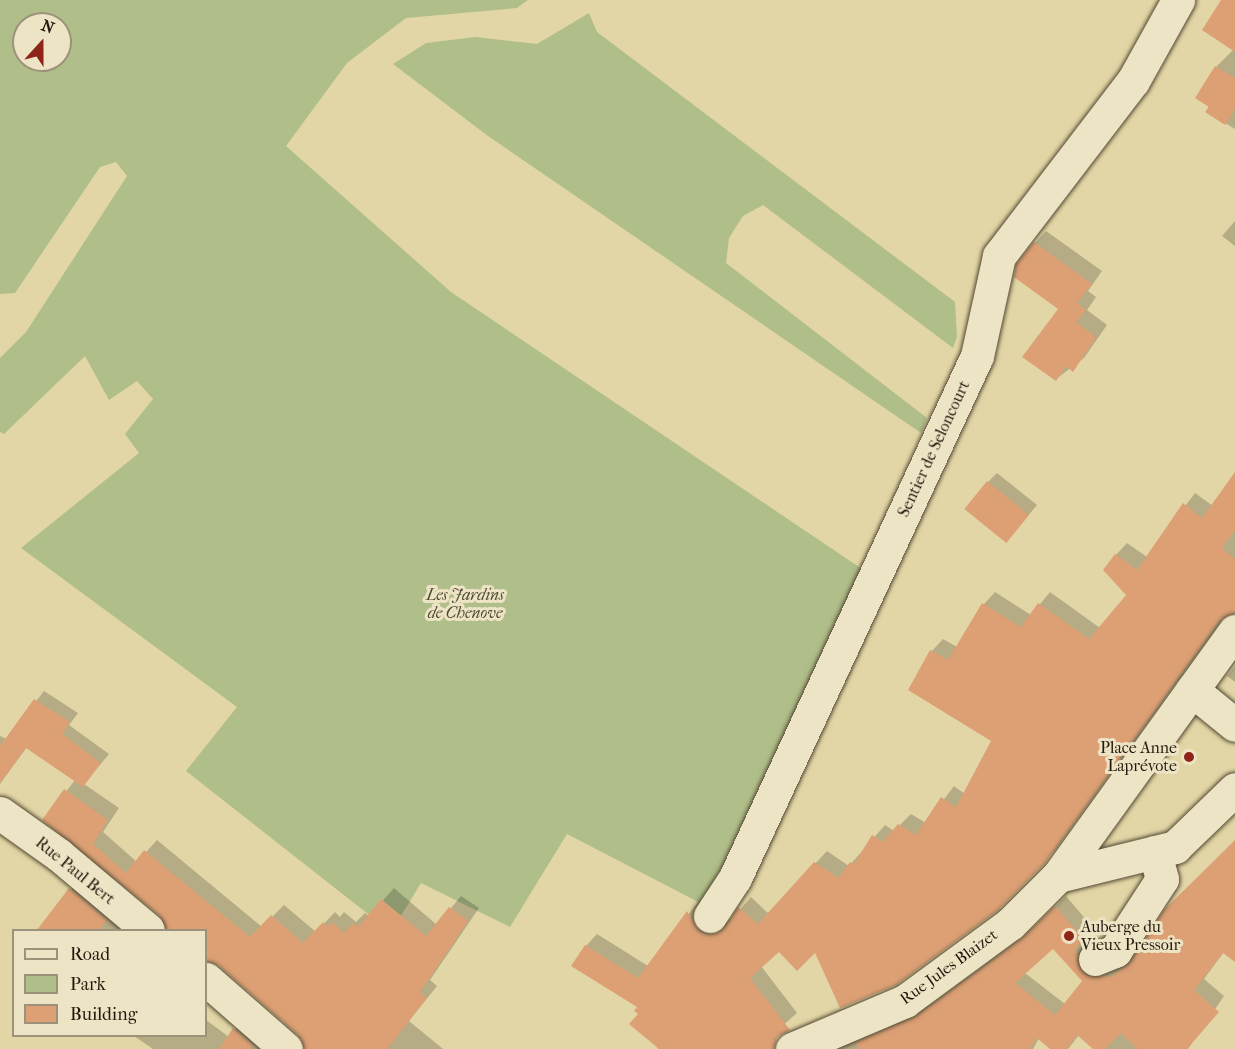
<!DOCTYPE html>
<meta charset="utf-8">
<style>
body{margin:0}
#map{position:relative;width:1235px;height:1049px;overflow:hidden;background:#e3d6a6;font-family:"IM FELL French Canon",serif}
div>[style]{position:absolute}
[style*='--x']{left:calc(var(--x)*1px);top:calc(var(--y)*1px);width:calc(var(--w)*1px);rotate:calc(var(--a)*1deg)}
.green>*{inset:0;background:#b0be89}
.shadow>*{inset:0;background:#0003}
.building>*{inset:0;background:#dda075;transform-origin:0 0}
.roads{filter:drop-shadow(0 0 2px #524833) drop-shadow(0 0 2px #524833)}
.minor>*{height:33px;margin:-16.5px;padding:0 16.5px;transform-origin:16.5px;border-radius:16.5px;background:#ede4c5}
.dots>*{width:16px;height:16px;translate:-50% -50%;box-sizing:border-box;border:3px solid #ede4c5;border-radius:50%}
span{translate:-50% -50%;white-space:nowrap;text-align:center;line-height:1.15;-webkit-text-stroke:6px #ede4c5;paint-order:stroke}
.street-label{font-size:16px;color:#22180d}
.park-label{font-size:16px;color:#4d4a32;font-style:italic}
.poi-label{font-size:16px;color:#22180d}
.right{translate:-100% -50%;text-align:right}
.left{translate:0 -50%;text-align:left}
.legend{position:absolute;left:12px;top:929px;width:195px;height:108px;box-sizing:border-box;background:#ede4c5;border:2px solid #9c927b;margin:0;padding:8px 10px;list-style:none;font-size:18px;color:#22180d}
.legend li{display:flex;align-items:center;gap:12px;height:30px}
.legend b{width:30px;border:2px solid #9c927b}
.north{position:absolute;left:12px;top:12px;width:60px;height:60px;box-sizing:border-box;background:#ede4c5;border:2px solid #9c927b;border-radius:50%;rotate:21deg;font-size:16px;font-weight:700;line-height:24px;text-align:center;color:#22180d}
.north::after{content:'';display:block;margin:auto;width:21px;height:27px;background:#8f2418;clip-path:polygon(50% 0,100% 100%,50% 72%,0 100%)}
</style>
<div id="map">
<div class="green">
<i style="clip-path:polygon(evenodd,0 0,528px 0,517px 8px,406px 18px,347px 63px,286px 146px,451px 292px,862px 569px,708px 907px,567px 834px,510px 927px,421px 883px,391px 932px,186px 771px,237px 707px,21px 548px,139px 453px,125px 434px,153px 399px,137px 381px,109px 400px,85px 356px,4px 434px,0 432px,0 358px,26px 332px,127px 176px,116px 162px,100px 167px,15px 293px,0 294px,0 0,24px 24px,60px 24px,60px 60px,24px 60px,24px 24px)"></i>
<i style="clip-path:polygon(589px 13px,597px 32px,955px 302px,957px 337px,953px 348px,763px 205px,743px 216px,729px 238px,726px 263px,927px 418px,921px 433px,488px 136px,393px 64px,426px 43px,475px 37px,537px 44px)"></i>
</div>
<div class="shadow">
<i style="clip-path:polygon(1223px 0,1235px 0,1235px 129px,1207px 112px,1216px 67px,1233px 50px)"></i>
<i style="clip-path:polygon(1235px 221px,1235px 246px,1222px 236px)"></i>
<i style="clip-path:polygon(1046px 231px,1102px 271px,1088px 291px,1096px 297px,1087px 310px,1107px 325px,1084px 358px,1056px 379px,1060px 309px,1035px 243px)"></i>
<i style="clip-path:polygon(997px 473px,1037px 505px,1007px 541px,988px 482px)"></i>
<i style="clip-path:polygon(1235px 475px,1235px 612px,1224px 617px,1055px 850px,997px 909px,816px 950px,779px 950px,761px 966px,797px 1013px,756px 1049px,658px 1049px,639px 1006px,586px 946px,597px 934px,648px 966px,699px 901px,711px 920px,721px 924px,733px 918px,751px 897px,769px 914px,827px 851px,849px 866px,885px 825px,894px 831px,911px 814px,926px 823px,954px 786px,965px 794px,993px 741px,910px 689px,932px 651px,943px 639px,957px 647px,984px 604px,995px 592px,1031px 615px,1050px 592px,1100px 628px,1128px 594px,1105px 570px,1116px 555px,1127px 543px,1147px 557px,1195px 493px,1213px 506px)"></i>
<i style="clip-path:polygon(1235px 666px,1235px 682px,1227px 676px)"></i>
<i style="clip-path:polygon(44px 691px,78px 713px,69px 725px,109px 754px,84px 784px,119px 808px,103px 832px,137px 862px,157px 840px,262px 927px,284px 905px,316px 932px,335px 912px,340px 917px,344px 912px,356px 922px,365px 913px,369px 916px,394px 888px,437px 925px,461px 896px,479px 908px,430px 980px,437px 986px,409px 1021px,443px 1049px,305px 1049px,300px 1034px,219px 963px,206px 961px,206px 930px,167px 930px,161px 915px,44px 820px,75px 780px,27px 747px,0 784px,0 736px,7px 739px)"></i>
<i style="clip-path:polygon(evenodd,1235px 841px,1235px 960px,1224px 952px,1204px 979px,1224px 996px,1188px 1049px,1095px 1049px,1079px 1035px,1068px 1049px,1052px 1049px,1039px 1038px,1033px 1049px,828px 1049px,928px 1006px,1034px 929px,1066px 896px,1093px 928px,1085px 937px,1093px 963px,1123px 967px,1235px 841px,1054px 947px,1084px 981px,1065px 1004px,1025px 973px,1054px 947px)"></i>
<i style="clip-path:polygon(81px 877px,144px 930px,39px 930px)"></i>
<i style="clip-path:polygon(246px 1017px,285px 1049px,153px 1049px,134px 1036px,206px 1036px,206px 1020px,229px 1037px)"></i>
</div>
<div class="building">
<i style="clip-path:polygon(1221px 0,1235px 0,1235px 52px,1202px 30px)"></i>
<i style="clip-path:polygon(1215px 66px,1235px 78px,1235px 109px,1225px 125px,1205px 112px,1209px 107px,1195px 98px)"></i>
<i style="clip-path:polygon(1034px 242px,1092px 284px,1077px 303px,1086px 310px,1076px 322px,1096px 337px,1073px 372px,1066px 366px,1056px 381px,1022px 357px,1058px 309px,1014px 277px,1016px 264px)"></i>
<i style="clip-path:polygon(1235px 472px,1235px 530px,1222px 548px,1235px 559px,1235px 613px,1220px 620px,1044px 864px,998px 910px,896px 985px,840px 1008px,815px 953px,797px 971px,779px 952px,750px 978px,790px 1030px,777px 1037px,774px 1049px,659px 1049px,629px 1024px,638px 1014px,634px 1011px,637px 1007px,571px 966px,585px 945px,638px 978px,687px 911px,699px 931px,708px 935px,725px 927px,738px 907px,758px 924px,814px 862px,839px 878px,850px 862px,854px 864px,872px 835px,883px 842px,898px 824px,916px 835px,941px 797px,956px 807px,991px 741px,908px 690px,930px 650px,948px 660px,982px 603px,1021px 627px,1038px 603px,1089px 639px,1126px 595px,1103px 570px,1115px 554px,1137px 570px,1183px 503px,1202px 518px)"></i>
<i style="left:987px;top:481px;width:54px;height:36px;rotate:39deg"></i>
<i style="clip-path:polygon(34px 699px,70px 722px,62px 734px,101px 763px,83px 787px,26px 748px,0 783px,0 746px)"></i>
<i style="clip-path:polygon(64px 789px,108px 820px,93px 844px,126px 873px,144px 850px,250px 937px,271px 915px,303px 943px,323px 922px,327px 927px,332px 922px,344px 933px,353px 923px,358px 927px,381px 899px,426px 936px,449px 907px,468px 921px,420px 992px,427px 998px,387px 1049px,304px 1049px,298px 1035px,218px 965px,206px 961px,206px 930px,166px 930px,160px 916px,42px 820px)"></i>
<i style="clip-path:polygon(evenodd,1235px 840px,1235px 962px,1223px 953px,1194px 990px,1219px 1012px,1187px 1049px,1137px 1049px,1121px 1033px,1105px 1049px,1093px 1049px,1077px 1035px,1067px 1049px,1050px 1049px,1037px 1038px,1029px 1049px,859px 1049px,856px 1042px,916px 1016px,1021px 939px,1055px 906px,1084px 939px,1075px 949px,1083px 973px,1111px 977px,1131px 961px,1164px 910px,1235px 840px,1053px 949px,1082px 981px,1055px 1015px,1015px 983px,1053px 949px)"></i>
<i style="clip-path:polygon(69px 888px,107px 920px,99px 930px,37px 930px)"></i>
<i style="clip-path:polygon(233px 1028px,253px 1045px,250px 1049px,219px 1049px)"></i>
</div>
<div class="roads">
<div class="minor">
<i style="--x:1192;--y:690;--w:55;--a:39.1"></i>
<i style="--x:0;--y:813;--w:72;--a:35.4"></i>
<i style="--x:59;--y:855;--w:116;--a:40.1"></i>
<i style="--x:1058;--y:876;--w:121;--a:-13.9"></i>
<i style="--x:1175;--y:847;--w:83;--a:-44"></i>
<i style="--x:710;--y:916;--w:45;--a:-56.7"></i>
<i style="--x:735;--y:878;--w:575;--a:-65.13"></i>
<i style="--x:977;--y:356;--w:102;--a:-77.6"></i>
<i style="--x:999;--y:256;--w:220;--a:-52.6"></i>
<i style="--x:1133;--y:81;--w:93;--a:-60.9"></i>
<i style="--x:1095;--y:959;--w:22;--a:-22"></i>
<i style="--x:1115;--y:951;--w:86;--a:-56.9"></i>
<i style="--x:1162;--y:879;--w:28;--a:-105"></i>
<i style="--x:206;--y:979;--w:106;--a:41.2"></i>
<i style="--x:792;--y:1049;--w:123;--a:-23"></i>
<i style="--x:905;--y:1001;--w:130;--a:-36.3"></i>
<i style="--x:1010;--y:924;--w:68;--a:-45"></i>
<i style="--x:1058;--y:876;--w:302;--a:-54.2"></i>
</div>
</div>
<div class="dots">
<i style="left:1189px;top:757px;background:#8f2418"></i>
<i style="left:1069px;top:936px;background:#8f2418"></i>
</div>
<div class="street-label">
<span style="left:934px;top:449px;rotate:-65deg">Sentier de Seloncourt</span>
<span style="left:75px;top:871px;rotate:39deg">Rue Paul Bert</span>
<span style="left:949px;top:967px;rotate:-36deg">Rue Jules Blaizet</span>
</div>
<div class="park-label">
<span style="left:465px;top:604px">Les Jardins<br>de Chenove</span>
</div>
<div class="poi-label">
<span class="right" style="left:1177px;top:757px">Place Anne<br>Laprévote</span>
<span class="left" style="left:1081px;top:936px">Auberge du<br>Vieux Pressoir</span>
</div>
<ul class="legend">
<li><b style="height:8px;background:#ede4c5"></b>Road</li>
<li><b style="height:16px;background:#b0be89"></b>Park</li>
<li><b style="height:16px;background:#dda075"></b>Building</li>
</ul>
<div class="north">N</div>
</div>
